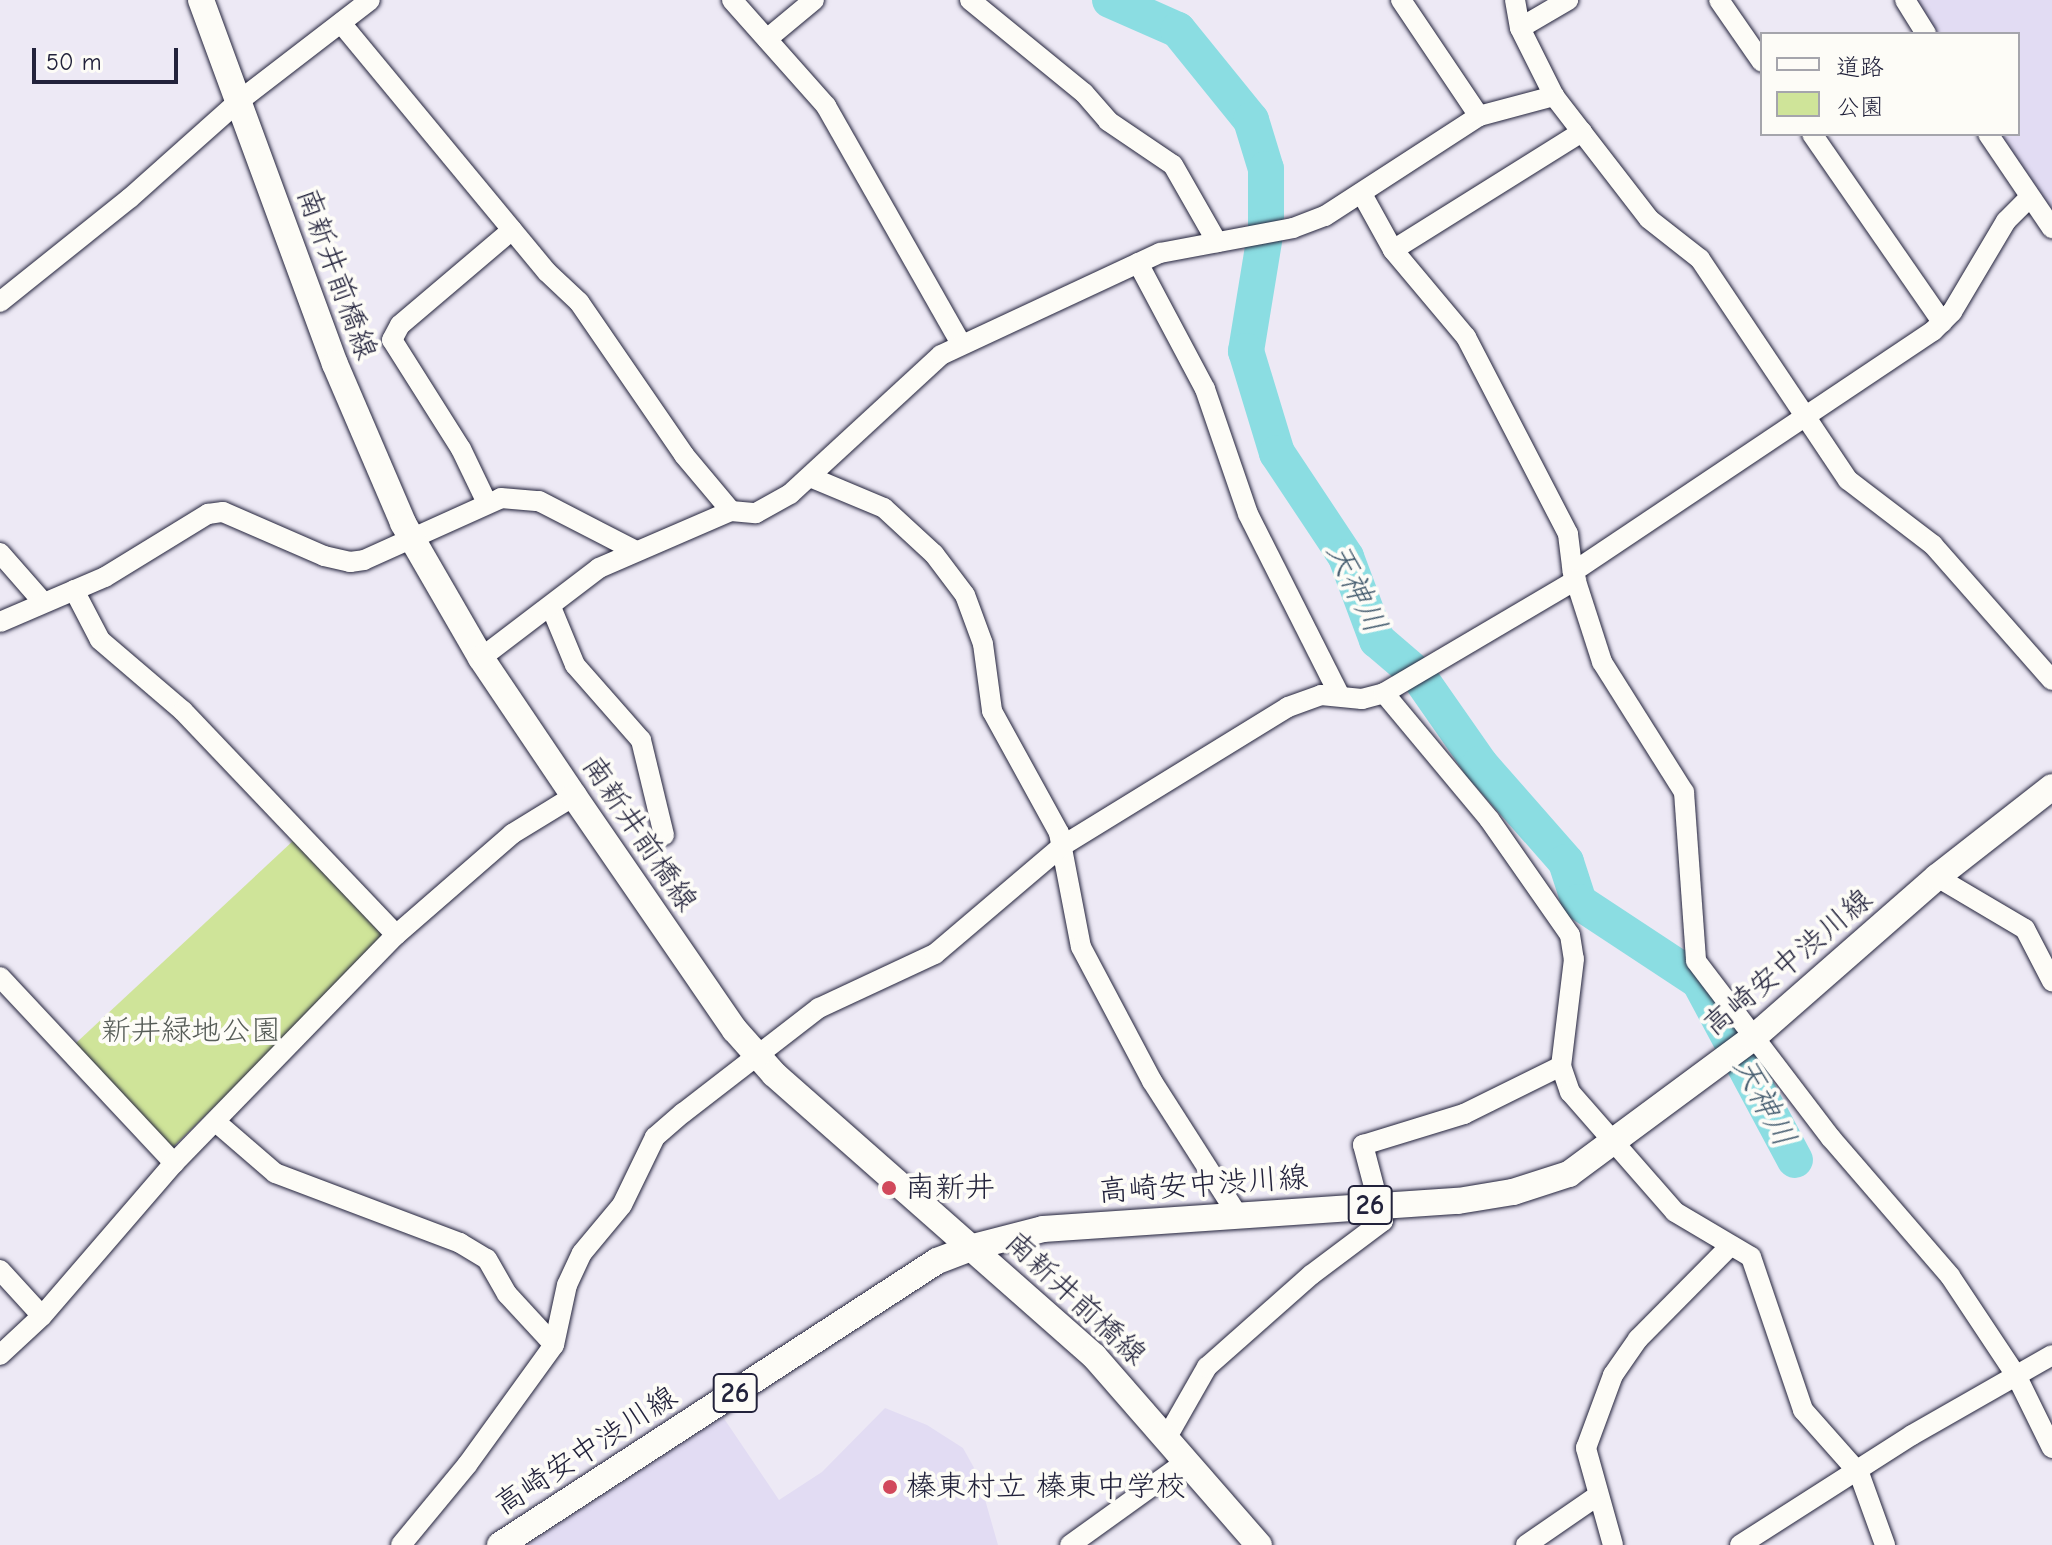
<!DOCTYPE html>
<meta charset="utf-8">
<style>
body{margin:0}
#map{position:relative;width:2052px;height:1545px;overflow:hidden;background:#ede9f5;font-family:"Comic Neue","Klee One",sans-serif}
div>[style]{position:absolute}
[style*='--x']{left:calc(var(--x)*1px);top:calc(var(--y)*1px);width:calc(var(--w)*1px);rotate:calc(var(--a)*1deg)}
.built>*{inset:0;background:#e2dcf3}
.green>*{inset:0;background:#cfe499}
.river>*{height:36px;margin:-18px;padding:0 18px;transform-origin:18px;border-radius:18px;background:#8bdde2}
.roads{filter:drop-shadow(0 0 2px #22223b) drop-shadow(0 0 2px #22223b)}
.minor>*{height:20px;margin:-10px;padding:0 10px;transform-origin:10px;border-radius:10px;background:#fdfcf7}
.major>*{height:26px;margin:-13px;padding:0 13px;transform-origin:13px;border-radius:13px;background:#fdfcf7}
.dots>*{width:22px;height:22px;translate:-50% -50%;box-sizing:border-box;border:4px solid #fdfcf7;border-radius:50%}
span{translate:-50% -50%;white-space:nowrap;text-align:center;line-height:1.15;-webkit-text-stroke:8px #fdfcf7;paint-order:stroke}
.shield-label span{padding:2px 6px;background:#fdfcf7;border:2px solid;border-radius:6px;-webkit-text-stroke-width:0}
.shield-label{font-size:28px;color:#22223b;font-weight:700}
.street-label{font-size:30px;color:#22223b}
.park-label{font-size:30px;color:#565c57}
.poi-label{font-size:30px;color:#22223b}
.left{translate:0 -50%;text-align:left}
.water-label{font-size:32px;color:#425a6d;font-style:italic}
.legend{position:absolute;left:1760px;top:32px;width:260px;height:104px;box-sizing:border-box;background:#fdfcf7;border:2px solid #a5a5ac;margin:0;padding:10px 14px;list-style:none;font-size:24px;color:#22223b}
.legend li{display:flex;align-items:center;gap:16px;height:40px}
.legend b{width:40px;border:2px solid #a5a5ac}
.scale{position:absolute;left:32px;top:48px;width:146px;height:36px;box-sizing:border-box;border:4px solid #22223b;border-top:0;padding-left:10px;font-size:24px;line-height:28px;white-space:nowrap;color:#22223b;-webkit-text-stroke:6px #fdfcf7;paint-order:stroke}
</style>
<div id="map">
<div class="built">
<i style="clip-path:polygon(1915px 0,2052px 0,2052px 214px,1999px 134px,2018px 134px,2018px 34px,1936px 34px)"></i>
<i style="clip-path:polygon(885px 1408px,927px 1425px,963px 1448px,978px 1475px,998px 1545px,527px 1545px,723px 1417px,779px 1500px,822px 1472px)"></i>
</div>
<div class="green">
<i style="clip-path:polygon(294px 840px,386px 939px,172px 1148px,77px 1050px,76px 1043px)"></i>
</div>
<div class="river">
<i style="--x:1110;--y:0;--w:74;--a:23.8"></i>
<i style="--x:1178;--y:30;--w:116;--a:51"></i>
<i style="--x:1251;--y:120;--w:51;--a:73"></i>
<i style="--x:1266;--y:169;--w:60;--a:90"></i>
<i style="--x:1266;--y:229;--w:124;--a:99.3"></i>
<i style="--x:1246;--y:351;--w:107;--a:73.1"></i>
<i style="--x:1277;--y:453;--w:125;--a:56.4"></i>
<i style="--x:1346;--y:557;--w:89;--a:69.5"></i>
<i style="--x:1377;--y:640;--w:54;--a:40.5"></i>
<i style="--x:1418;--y:675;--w:108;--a:55.1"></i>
<i style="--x:1480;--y:764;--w:130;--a:48.7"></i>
<i style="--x:1566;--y:862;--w:42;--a:72"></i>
<i style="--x:1579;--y:902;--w:144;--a:33.4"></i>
<i style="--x:1699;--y:981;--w:203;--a:61.8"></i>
</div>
<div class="roads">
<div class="minor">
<i style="--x:732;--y:0;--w:142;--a:48.4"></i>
<i style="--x:826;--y:106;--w:274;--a:60.4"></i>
<i style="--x:970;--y:0;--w:147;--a:39.2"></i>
<i style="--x:1084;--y:93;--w:37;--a:49"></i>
<i style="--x:1108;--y:121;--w:78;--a:34.1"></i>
<i style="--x:1173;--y:165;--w:89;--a:60.3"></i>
<i style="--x:1401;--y:0;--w:140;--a:56.1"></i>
<i style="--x:1515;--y:0;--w:28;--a:80"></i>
<i style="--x:1520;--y:28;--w:76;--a:63.4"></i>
<i style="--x:1554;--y:96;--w:155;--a:52.3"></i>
<i style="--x:1649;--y:219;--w:65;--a:38.1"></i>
<i style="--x:1700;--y:259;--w:266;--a:56.2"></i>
<i style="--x:1848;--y:480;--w:107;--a:37.4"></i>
<i style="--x:1933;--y:545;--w:180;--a:48.6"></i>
<i style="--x:1719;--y:0;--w:75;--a:55.3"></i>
<i style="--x:1905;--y:0;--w:40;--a:58"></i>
<i style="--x:341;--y:23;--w:323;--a:50.4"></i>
<i style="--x:547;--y:272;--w:44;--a:43.2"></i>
<i style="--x:579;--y:302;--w:186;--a:55.5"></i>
<i style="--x:684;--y:455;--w:73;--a:50"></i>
<i style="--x:1520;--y:28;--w:56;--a:-30.3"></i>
<i style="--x:767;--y:39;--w:61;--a:-39.7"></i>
<i style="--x:1812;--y:134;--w:229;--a:55.3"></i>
<i style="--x:1988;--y:134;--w:114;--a:55.8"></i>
<i style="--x:1362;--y:194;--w:64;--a:61"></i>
<i style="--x:1393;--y:250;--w:114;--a:50"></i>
<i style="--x:1466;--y:337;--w:222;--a:62.6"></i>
<i style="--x:1568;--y:534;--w:38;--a:83"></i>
<i style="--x:1573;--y:572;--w:95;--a:72.1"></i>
<i style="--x:1602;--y:662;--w:154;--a:57.8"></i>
<i style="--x:1684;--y:792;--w:169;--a:85.9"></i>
<i style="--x:1696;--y:961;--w:223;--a:52.7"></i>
<i style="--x:1831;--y:1138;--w:182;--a:49.2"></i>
<i style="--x:1950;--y:1276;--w:121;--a:56.4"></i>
<i style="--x:2017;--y:1377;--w:79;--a:63.8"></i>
<i style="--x:1393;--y:250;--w:223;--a:-32"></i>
<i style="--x:1138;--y:263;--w:143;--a:62"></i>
<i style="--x:1205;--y:389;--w:132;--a:71"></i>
<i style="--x:1248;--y:514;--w:202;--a:63.2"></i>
<i style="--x:0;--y:302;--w:166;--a:-38.7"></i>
<i style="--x:130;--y:198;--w:146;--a:-41.7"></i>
<i style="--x:239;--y:101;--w:165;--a:-37.6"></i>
<i style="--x:810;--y:477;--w:80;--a:22.7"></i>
<i style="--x:884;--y:508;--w:68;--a:42.6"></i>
<i style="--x:934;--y:554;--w:51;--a:52.9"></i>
<i style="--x:965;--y:595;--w:52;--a:69.8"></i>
<i style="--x:983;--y:644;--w:68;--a:82.3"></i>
<i style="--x:992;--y:711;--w:139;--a:61.2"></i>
<i style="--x:1059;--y:833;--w:116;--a:79.1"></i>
<i style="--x:1081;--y:947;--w:152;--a:62.1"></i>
<i style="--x:1152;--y:1081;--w:158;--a:57.4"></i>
<i style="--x:487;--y:503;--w:60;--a:-115.7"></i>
<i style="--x:461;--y:449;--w:129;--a:-122.3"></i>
<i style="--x:392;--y:340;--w:17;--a:-62"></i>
<i style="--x:400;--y:325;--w:147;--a:-40.3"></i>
<i style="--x:0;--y:553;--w:64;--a:48.8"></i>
<i style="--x:1573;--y:572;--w:433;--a:-33.8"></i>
<i style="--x:1933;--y:331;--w:27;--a:-45"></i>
<i style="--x:1952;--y:312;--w:106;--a:-59.3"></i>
<i style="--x:2006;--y:221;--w:31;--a:-45"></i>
<i style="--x:74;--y:590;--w:56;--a:62.5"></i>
<i style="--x:100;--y:640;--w:109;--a:40.5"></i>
<i style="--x:183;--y:711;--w:309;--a:46.4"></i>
<i style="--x:551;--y:607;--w:63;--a:67.5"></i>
<i style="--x:575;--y:665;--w:100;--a:48.7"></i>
<i style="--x:641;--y:740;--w:98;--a:76.4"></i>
<i style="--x:0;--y:622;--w:114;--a:-23.2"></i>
<i style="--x:105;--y:577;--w:121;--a:-31.5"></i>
<i style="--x:208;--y:514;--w:15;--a:-8"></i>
<i style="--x:223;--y:512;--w:110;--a:23.5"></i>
<i style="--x:324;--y:556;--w:27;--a:13"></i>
<i style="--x:350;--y:562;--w:14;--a:-8"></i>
<i style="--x:364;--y:560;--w:150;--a:-24.3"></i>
<i style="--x:501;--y:498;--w:38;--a:5"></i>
<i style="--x:539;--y:501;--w:109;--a:27.3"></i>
<i style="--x:481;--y:658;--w:148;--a:-37.3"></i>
<i style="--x:599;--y:568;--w:144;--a:-23.4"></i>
<i style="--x:731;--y:511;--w:25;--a:5"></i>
<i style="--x:756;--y:513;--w:39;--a:-29"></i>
<i style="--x:790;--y:494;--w:205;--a:-42.6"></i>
<i style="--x:941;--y:355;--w:242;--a:-25"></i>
<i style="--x:1160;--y:253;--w:135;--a:-10.6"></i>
<i style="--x:1293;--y:228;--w:34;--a:-21"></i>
<i style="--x:1325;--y:216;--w:184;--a:-33"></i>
<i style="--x:1479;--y:116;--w:78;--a:-14.9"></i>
<i style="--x:1384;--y:693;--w:164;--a:50.2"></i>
<i style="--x:1489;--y:819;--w:141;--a:55.1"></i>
<i style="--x:1570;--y:935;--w:24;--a:81"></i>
<i style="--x:1574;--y:959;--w:108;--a:96.9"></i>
<i style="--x:1561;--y:1066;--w:28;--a:71"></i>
<i style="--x:1570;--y:1092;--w:159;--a:48.8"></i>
<i style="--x:1675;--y:1212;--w:88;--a:30.6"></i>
<i style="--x:1751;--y:1257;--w:162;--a:71.2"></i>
<i style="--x:1803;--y:1410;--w:84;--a:48.4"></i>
<i style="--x:1859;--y:1473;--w:77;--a:70.1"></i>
<i style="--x:1937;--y:877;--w:102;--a:30.6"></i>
<i style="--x:2025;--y:929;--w:59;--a:62.6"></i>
<i style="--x:0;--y:977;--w:255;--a:46.9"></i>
<i style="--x:216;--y:1122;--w:78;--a:40.8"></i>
<i style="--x:275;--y:1173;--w:198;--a:20.7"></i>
<i style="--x:460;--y:1243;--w:31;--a:31"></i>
<i style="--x:487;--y:1259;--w:40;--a:60.3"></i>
<i style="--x:507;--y:1294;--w:69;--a:47.3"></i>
<i style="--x:0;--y:1270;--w:62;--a:47.6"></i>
<i style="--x:0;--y:1355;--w:57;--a:-42.9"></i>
<i style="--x:42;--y:1316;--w:202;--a:-49.2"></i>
<i style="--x:174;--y:1163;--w:318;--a:-45.8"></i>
<i style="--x:396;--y:935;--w:154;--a:-41"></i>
<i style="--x:512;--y:834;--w:73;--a:-31.5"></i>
<i style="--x:1167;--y:1437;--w:81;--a:-60.3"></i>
<i style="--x:1207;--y:1367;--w:139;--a:-41.5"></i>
<i style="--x:1311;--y:1275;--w:90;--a:-36.9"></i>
<i style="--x:1383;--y:1221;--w:79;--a:-104.7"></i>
<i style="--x:1363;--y:1145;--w:106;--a:-17.1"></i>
<i style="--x:1464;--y:1114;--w:108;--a:-26.3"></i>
<i style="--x:401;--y:1545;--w:104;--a:-50.5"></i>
<i style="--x:467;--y:1465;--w:148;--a:-54.1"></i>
<i style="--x:554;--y:1345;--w:61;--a:-77.8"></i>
<i style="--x:567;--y:1285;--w:35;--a:-65"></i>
<i style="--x:582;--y:1253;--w:62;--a:-50.2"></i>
<i style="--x:622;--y:1205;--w:76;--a:-64.1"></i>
<i style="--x:655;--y:1137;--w:37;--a:-41"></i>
<i style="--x:683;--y:1113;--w:172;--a:-37.7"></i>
<i style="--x:819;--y:1008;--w:128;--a:-25"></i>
<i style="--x:935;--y:954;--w:167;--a:-40.4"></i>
<i style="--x:1062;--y:846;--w:265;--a:-31.6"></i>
<i style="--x:1288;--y:707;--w:35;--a:-20"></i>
<i style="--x:1321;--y:695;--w:41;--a:5.6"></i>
<i style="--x:1362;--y:699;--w:23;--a:-15"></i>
<i style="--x:1384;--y:693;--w:223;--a:-30.5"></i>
<i style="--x:1070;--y:1545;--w:144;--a:-35.7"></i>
<i style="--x:1526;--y:1545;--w:86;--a:-34.6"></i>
<i style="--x:1613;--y:1545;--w:101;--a:-105.6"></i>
<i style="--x:1586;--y:1448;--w:78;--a:-69.7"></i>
<i style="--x:1613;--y:1375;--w:44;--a:-55.2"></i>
<i style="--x:1638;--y:1339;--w:129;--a:-45.3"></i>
<i style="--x:1740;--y:1545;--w:204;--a:-32.6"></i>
<i style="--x:1912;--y:1435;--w:161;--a:-29.7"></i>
</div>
<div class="major">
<i style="--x:201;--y:0;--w:388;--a:69.8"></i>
<i style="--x:335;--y:364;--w:173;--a:66.8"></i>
<i style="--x:403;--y:523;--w:156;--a:60"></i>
<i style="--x:481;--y:658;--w:166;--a:56"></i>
<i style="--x:574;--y:796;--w:284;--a:55.5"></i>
<i style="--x:735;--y:1030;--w:59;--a:48.4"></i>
<i style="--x:774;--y:1074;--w:427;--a:41.4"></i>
<i style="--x:1094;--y:1356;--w:251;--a:48.9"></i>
<i style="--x:500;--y:1545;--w:521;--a:-33.02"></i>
<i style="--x:937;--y:1261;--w:39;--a:-21"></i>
<i style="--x:973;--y:1247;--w:72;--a:-14.4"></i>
<i style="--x:1043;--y:1229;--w:416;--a:-3.9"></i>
<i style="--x:1458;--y:1201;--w:56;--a:-9.3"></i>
<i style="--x:1513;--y:1192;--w:59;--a:-17.8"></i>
<i style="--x:1569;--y:1174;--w:229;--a:-36.5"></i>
<i style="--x:1753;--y:1038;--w:244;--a:-41.2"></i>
<i style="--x:1937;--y:877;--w:146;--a:-38"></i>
</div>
</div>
<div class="dots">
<i style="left:889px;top:1188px;background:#d1495b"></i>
<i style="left:890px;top:1487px;background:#d1495b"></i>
</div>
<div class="shield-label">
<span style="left:1370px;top:1205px">26</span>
<span style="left:735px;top:1393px">26</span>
</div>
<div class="street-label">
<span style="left:336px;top:274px;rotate:70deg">南新井前橋線</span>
<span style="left:639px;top:834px;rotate:56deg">南新井前橋線</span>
<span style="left:1788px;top:963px;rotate:-40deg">高崎安中渋川線</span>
<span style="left:1203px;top:1185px;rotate:-4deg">高崎安中渋川線</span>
<span style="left:1075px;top:1299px;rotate:43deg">南新井前橋線</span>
<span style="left:586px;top:1451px;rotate:-33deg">高崎安中渋川線</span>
</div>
<div class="park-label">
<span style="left:191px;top:1031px">新井緑地公園</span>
</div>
<div class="poi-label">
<span class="left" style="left:905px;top:1188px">南新井</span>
<span class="left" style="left:906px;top:1487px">榛東村立 榛東中学校</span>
</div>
<div class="water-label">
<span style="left:1356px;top:588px;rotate:64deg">天神川</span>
<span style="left:1764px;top:1102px;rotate:62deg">天神川</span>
</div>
<ul class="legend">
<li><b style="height:10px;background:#fdfcf7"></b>道路</li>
<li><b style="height:22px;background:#cfe499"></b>公園</li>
</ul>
<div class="scale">50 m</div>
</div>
